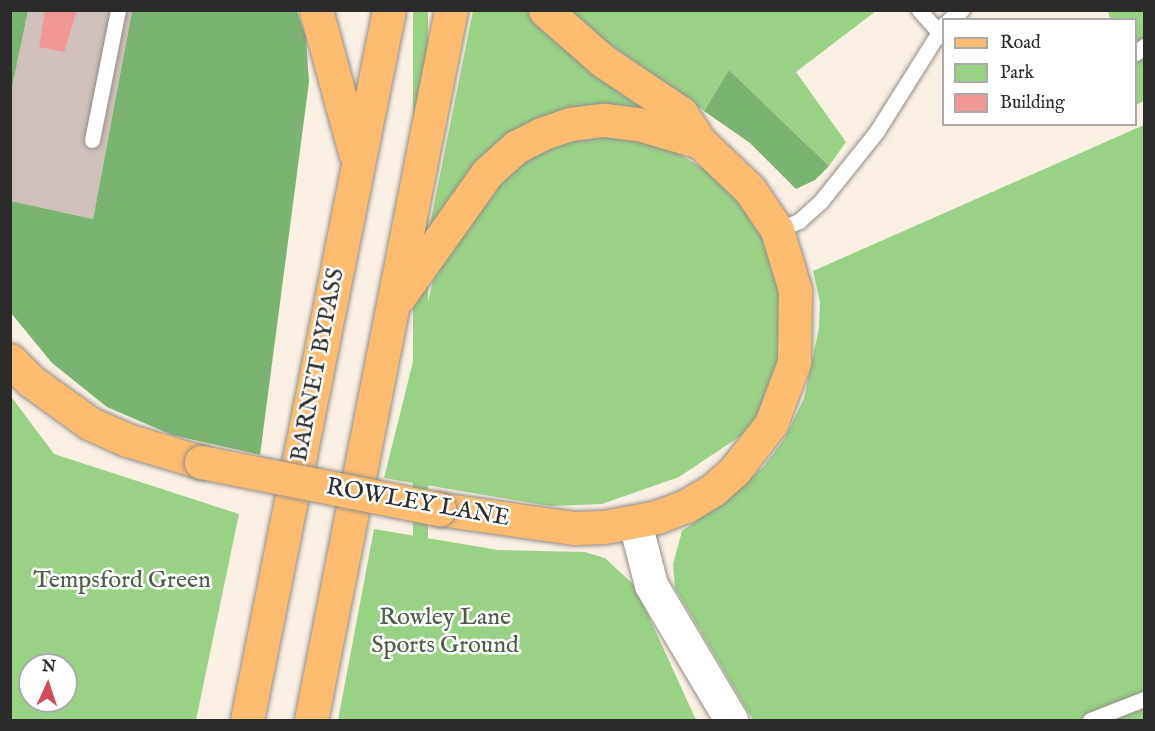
<!DOCTYPE html>
<style>
body{margin:0}
#map{position:relative;width:1155px;height:731px;overflow:hidden;background:#faefe3;font-family:"IM FELL English",serif}
div>[style]{position:absolute}
[style*='--x']{left:calc(var(--x)*1px);top:calc(var(--y)*1px);width:calc(var(--w)*1px);rotate:calc(var(--a)*1deg)}
.industrial>*{inset:0;background:#d0c0bc}
.green>*{inset:0;background:#9ad285;transform-origin:0 0}
.forest>*{inset:0;background:#7bb472}
.building>*{inset:0;background:#f09896}
.roads{filter:drop-shadow(0 0 2px #928d87) drop-shadow(0 0 2px #928d87)}
.service>*{height:15px;margin:-7.5px;padding:0 7.5px;transform-origin:7.5px;border-radius:7.5px;background:#fff}
.tertiary>*{height:33px;margin:-16.5px;padding:0 16.5px;transform-origin:16.5px;border-radius:16.5px;background:#fff}
.primary>*{height:33px;margin:-16.5px;padding:0 16.5px;transform-origin:16.5px;border-radius:16.5px;background:#fdbc70}
.trunk>*{height:33px;margin:-16.5px;padding:0 16.5px;transform-origin:16.5px;border-radius:16.5px;background:#fdbc70}
.bridges{filter:drop-shadow(0 0 2px #928d87) drop-shadow(0 0 2px #928d87)}
.primary-bridge>*{height:33px;margin:-16.5px;padding:0 16.5px;transform-origin:16.5px;border-radius:16.5px;background:#fdbc70}
span{translate:-50% -50%;white-space:nowrap;text-align:center;line-height:1.15;-webkit-text-stroke:5px #fff;paint-order:stroke}
.street-label{font-size:24px;color:#2b2b2b}
.park-label{font-size:24px;color:#4c5d46}
.frame{position:absolute;inset:0;border:12px solid #2b2b2b;pointer-events:none}
.legend{position:absolute;left:942px;top:18px;width:195px;height:108px;box-sizing:border-box;background:#fff;border:2px solid #aaa;margin:0;padding:8px 10px;list-style:none;font-size:18px;color:#2b2b2b}
.legend li{display:flex;align-items:center;gap:12px;height:30px}
.legend b{width:30px;border:2px solid #aaa}
.north{position:absolute;left:18px;top:653px;width:60px;height:60px;box-sizing:border-box;background:#fff;border:2px solid #aaa;border-radius:50%;rotate:3deg;font-size:16px;font-weight:700;line-height:24px;text-align:center;color:#2b2b2b}
.north::after{content:'';display:block;margin:auto;width:21px;height:27px;background:#d1495b;clip-path:polygon(50% 0,100% 100%,50% 72%,0 100%)}
</style>
<div id="map">
<div class="industrial">
<i style="clip-path:polygon(28px 11px,132px 11px,93px 219px,11px 201px,11px 92px)"></i>
</div>
<div class="green">
<i style="left:413px;top:11px;width:15px;height:722px"></i>
<i style="clip-path:polygon(473px 11px,534px 11px,677px 123px,594px 110px,429px 229px)"></i>
<i style="clip-path:polygon(563px 11px,876px 11px,796px 72px,846px 142px,829px 166px,729px 70px,704px 111px)"></i>
<i style="clip-path:polygon(1108px 11px,1144px 11px,1144px 101px,1136px 105px,1136px 20px,1110px 19px)"></i>
<i style="clip-path:polygon(1144px 125px,1144px 720px,753px 720px,675px 588px,673px 564px,682px 531px,731px 496px,763px 467px,785px 438px,804px 398px,819px 328px,820px 302px,813px 271px)"></i>
<i style="clip-path:polygon(611px 133px,665px 145px,712px 174px,732px 192px,763px 238px,779px 289px,781px 344px,775px 371px,757px 416px,742px 435px,679px 477px,602px 504px,550px 506px,384px 478px,437px 265px,511px 167px,557px 140px)"></i>
<i style="clip-path:polygon(evenodd,10px 395px,54px 454px,239px 514px,196px 720px,11px 720px,10px 395px,30px 665px,66px 665px,66px 701px,30px 701px,30px 665px)"></i>
<i style="clip-path:polygon(374px 529px,498px 550px,585px 552px,605px 558px,635px 586px,696px 720px,338px 720px)"></i>
</div>
<div class="forest">
<i style="clip-path:polygon(11px 10px,28px 11px,11px 92px,10px 11px)"></i>
<i style="clip-path:polygon(132px 11px,297px 11px,306px 37px,309px 82px,260px 455px,172px 435px,107px 407px,52px 363px,11px 313px,11px 201px,93px 219px)"></i>
<i style="clip-path:polygon(729px 70px,829px 166px,815px 180px,796px 189px,750px 143px,704px 111px)"></i>
</div>
<div class="building">
<i style="clip-path:polygon(45px 10px,77px 10px,64px 52px,39px 47px)"></i>
</div>
<div class="roads">
<div class="service">
<i style="--x:919;--y:10;--w:36;--a:48"></i>
<i style="--x:949;--y:20;--w:16;--a:-38"></i>
<i style="--x:1136;--y:53;--w:11;--a:-41"></i>
<i style="--x:92;--y:140;--w:133;--a:-78.7"></i>
<i style="--x:777;--y:230;--w:24;--a:-22"></i>
<i style="--x:799;--y:221;--w:30;--a:-42"></i>
<i style="--x:821;--y:201;--w:90;--a:-51.3"></i>
<i style="--x:877;--y:131;--w:126;--a:-57.9"></i>
<i style="--x:1090;--y:720;--w:58;--a:-21.3"></i>
</div>
<div class="tertiary">
<i style="--x:635;--y:523;--w:64;--a:75.5"></i>
<i style="--x:651;--y:585;--w:157;--a:59.3"></i>
</div>
<div class="primary">
<i style="--x:10;--y:360;--w:30;--a:45"></i>
<i style="--x:31;--y:381;--w:72;--a:35.9"></i>
<i style="--x:89;--y:423;--w:42;--a:24.1"></i>
<i style="--x:127;--y:440;--w:77;--a:16.6"></i>
<i style="--x:439;--y:509;--w:137;--a:8"></i>
<i style="--x:575;--y:528;--w:29;--a:-2"></i>
<i style="--x:604;--y:527;--w:54;--a:-10.7"></i>
<i style="--x:657;--y:517;--w:31;--a:-21"></i>
<i style="--x:686;--y:506;--w:31;--a:-31"></i>
<i style="--x:713;--y:490;--w:30;--a:-42"></i>
<i style="--x:735;--y:470;--w:58;--a:-52"></i>
<i style="--x:771;--y:424;--w:66;--a:-69.6"></i>
<i style="--x:794;--y:362;--w:72;--a:-89.2"></i>
<i style="--x:795;--y:290;--w:63;--a:-106.7"></i>
</div>
<div class="trunk">
<i style="--x:316;--y:10;--w:148;--a:74.7"></i>
<i style="--x:545;--y:10;--w:77;--a:41.3"></i>
<i style="--x:603;--y:61;--w:94;--a:33.7"></i>
<i style="--x:681;--y:113;--w:35;--a:57"></i>
<i style="--x:700;--y:142;--w:69;--a:43.8"></i>
<i style="--x:750;--y:190;--w:48;--a:56"></i>
<i style="--x:399;--y:297;--w:152;--a:-54.6"></i>
<i style="--x:487;--y:173;--w:39;--a:-42"></i>
<i style="--x:516;--y:147;--w:28;--a:-27"></i>
<i style="--x:541;--y:134;--w:31;--a:-19"></i>
<i style="--x:570;--y:124;--w:35;--a:-7"></i>
<i style="--x:605;--y:120;--w:33;--a:7"></i>
<i style="--x:638;--y:124;--w:65;--a:16.2"></i>
<i style="--x:247;--y:720;--w:724;--a:-78.69"></i>
<i style="--x:311;--y:720;--w:724;--a:-78.85"></i>
</div>
</div>
<div class="bridges">
<div class="primary-bridge">
<i style="--x:201;--y:462;--w:243;--a:11.2"></i>
</div>
</div>
<div class="street-label">
<span style="left:318px;top:365px;rotate:-79deg">BARNET BYPASS</span>
<span style="left:418px;top:503px;rotate:10deg">ROWLEY LANE</span>
</div>
<div class="park-label">
<span style="left:122px;top:581px">Tempsford Green</span>
<span style="left:445px;top:632px">Rowley Lane<br>Sports Ground</span>
</div>
<div class="frame"></div>
<ul class="legend">
<li><b style="height:8px;background:#fdbc70"></b>Road</li>
<li><b style="height:16px;background:#9ad285"></b>Park</li>
<li><b style="height:16px;background:#f09896"></b>Building</li>
</ul>
<div class="north">N</div>
</div>
